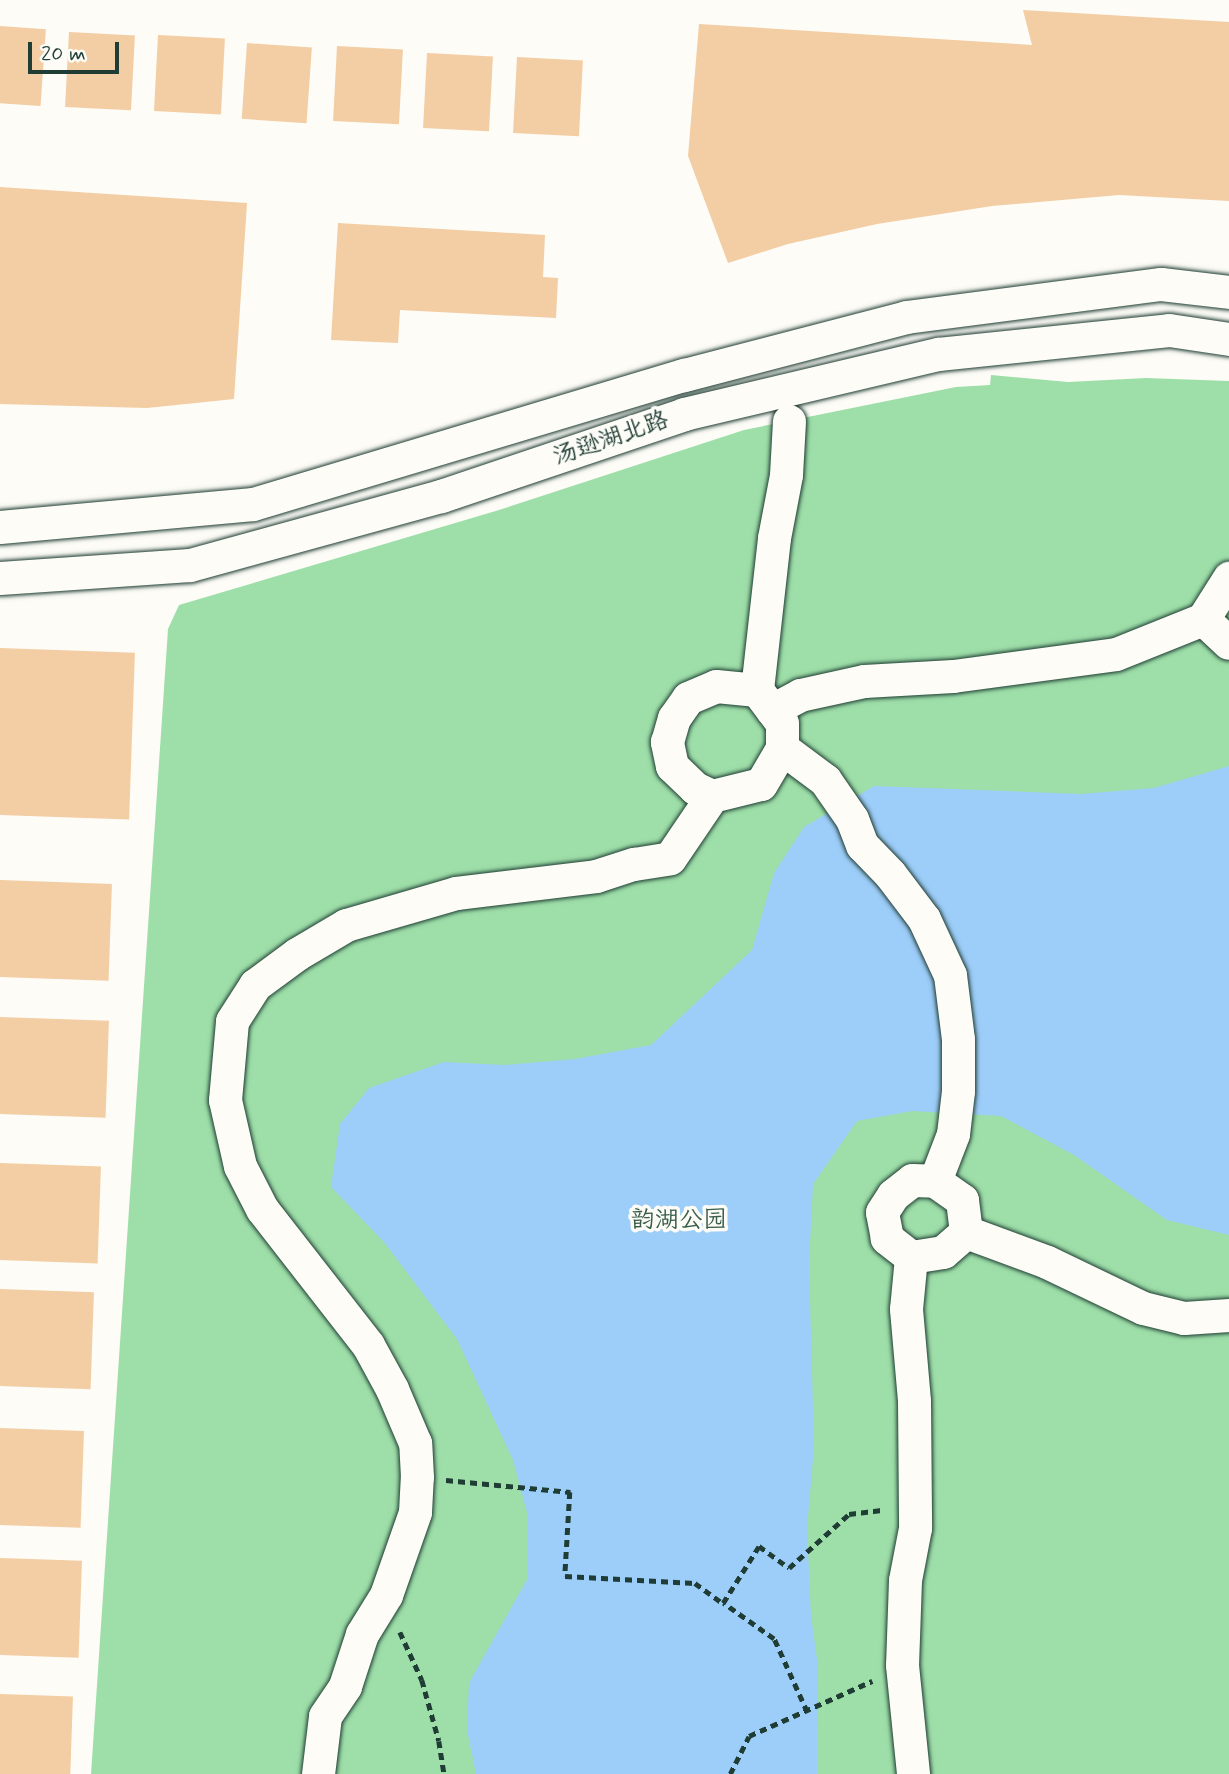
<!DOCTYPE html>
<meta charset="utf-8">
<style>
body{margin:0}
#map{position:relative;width:1229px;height:1774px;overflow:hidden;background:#fdfcf7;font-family:Mynerve,"LXGW WenKai TC",sans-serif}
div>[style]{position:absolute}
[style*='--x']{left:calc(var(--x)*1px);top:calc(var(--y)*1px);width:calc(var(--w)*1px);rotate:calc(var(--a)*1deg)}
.green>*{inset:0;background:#9edfa9}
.water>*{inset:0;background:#9dcdf9}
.building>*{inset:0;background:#f3cda3;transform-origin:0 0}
.path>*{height:4.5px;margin-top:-2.25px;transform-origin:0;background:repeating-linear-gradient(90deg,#1f3d34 0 7px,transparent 0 12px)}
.roads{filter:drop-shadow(0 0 2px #1f3d34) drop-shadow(0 0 2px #1f3d34)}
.minor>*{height:33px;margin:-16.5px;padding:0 16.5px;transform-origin:16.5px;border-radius:16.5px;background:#fdfcf7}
span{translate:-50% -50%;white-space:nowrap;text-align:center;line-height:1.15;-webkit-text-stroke:7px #fdfcf7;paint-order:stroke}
.street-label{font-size:24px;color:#1f3d34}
.park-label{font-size:24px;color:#385d4b}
.scale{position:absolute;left:28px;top:42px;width:91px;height:32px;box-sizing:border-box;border:4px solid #1f3d34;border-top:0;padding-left:9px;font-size:21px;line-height:24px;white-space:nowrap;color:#1f3d34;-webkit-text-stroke:5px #fdfcf7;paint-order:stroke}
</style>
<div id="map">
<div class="green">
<i style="clip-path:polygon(991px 375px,1068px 382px,1146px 378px,1229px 381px,1229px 1774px,91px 1774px,168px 629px,179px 605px,499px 510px,744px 430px,956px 387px,990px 385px)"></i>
</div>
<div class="water">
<i style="clip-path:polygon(1229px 766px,1229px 1235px,1167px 1220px,1074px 1155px,1001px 1116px,912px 1111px,857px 1121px,813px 1184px,809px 1262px,814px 1447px,807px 1528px,811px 1616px,818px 1666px,817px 1774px,476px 1774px,467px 1730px,469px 1683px,528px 1578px,528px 1516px,513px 1460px,457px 1339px,384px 1242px,331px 1187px,340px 1124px,369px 1088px,444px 1062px,504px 1065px,575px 1059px,651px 1045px,752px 950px,774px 873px,804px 827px,874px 786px,1081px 794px,1154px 788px)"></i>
</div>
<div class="building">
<i style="clip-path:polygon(1023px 10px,1229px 22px,1229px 201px,1119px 195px,992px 206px,877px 224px,788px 244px,728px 263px,688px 156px,699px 24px,1032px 45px)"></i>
<i style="left:0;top:26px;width:46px;height:77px;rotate:4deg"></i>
<i style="left:69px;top:32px;width:66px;height:75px;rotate:3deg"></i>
<i style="left:158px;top:35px;width:67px;height:76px;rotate:3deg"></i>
<i style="left:247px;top:43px;width:65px;height:76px;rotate:4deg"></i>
<i style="left:337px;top:46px;width:66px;height:75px;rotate:3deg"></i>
<i style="left:427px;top:53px;width:66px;height:75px;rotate:3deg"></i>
<i style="left:517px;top:57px;width:66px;height:76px;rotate:3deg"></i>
<i style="clip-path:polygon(0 187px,247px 203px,234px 399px,147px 408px,0 404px)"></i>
<i style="clip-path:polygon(338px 223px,545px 235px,543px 277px,558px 278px,556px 318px,400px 310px,398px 343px,331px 340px)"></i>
<i style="left:0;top:648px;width:135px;height:167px;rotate:2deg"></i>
<i style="left:0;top:880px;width:112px;height:97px;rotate:2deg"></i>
<i style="left:0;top:1017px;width:109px;height:97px;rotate:2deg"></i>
<i style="left:0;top:1163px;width:101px;height:97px;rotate:2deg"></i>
<i style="left:0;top:1289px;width:94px;height:97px;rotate:2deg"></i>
<i style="left:0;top:1428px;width:84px;height:97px;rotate:2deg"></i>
<i style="left:0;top:1558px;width:82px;height:97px;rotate:2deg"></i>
<i style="left:0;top:1694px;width:73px;height:80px;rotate:2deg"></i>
</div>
<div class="path">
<i style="--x:446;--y:1480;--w:125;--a:5.5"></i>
<i style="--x:570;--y:1492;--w:84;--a:93.4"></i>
<i style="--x:565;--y:1576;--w:130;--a:3.1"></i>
<i style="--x:695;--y:1583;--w:34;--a:36"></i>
<i style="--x:400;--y:1632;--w:53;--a:65.4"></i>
<i style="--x:422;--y:1680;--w:63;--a:74.4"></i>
<i style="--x:439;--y:1741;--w:33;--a:81"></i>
<i style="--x:807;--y:1712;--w:80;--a:-114.3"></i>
<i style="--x:774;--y:1639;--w:62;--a:-144.8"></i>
<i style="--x:723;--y:1603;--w:67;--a:-57.7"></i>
<i style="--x:759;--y:1546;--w:37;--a:36"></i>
<i style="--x:789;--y:1568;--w:81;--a:-42"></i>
<i style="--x:849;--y:1514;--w:35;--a:-7"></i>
<i style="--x:730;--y:1774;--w:42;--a:-63.4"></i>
<i style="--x:749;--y:1736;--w:135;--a:-24.1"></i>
</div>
<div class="roads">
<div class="minor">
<i style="--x:789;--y:421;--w:54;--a:93.2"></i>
<i style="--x:786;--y:475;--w:64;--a:100.8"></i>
<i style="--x:774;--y:538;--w:153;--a:96.4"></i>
<i style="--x:757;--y:690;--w:41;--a:52.9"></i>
<i style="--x:782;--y:723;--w:25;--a:90"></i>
<i style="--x:782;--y:748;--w:54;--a:36.7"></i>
<i style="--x:825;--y:780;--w:47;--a:55.3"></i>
<i style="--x:852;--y:819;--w:28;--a:69"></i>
<i style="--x:862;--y:845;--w:40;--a:46"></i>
<i style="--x:890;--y:874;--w:56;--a:52.9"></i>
<i style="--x:924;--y:919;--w:62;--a:65.1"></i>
<i style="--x:950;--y:975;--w:64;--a:82.9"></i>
<i style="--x:958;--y:1039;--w:52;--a:90"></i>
<i style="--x:958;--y:1091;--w:43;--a:96.6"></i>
<i style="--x:953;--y:1134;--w:50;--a:111"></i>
<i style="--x:0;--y:527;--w:254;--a:-5.2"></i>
<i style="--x:253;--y:504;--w:450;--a:-16.7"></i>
<i style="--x:684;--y:375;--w:229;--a:-14.6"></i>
<i style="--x:906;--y:317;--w:257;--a:-7.4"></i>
<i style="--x:1161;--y:284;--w:68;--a:6.7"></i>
<i style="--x:0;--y:578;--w:190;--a:-3.9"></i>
<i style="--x:190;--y:565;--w:260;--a:-15.4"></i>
<i style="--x:441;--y:496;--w:256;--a:-18.6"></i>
<i style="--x:684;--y:414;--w:261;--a:-13.3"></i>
<i style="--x:938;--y:354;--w:232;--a:-5.9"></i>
<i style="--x:1169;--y:330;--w:61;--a:8.5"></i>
<i style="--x:1203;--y:619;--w:49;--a:-57.6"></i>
<i style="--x:772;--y:710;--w:32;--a:-28"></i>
<i style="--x:800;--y:695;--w:66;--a:-12.3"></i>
<i style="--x:864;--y:681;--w:89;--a:-3.2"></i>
<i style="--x:953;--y:676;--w:164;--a:-7.7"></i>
<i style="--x:1116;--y:654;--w:94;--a:-21.9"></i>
<i style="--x:1203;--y:619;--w:35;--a:43"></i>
<i style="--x:712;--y:796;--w:50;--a:-13.8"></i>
<i style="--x:761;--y:784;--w:42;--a:-59.7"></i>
<i style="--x:912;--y:1180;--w:23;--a:2"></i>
<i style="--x:935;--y:1181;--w:33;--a:35"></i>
<i style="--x:962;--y:1200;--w:32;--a:83"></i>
<i style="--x:966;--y:1232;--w:30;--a:139"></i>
<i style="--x:943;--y:1252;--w:32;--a:171"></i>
<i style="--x:911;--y:1257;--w:31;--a:-142"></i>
<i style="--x:887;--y:1238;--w:26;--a:-101"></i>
<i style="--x:882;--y:1212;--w:20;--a:-57"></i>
<i style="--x:893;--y:1195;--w:24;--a:-38"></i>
<i style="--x:966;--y:1232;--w:86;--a:20.3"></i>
<i style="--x:1047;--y:1262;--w:106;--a:25.6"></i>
<i style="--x:1143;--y:1308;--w:42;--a:13.7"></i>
<i style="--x:1184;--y:1318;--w:45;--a:-3.8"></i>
<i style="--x:911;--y:1257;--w:52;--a:95.5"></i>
<i style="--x:906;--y:1309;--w:92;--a:85"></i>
<i style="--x:914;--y:1401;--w:127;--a:89.5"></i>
<i style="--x:915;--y:1528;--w:53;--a:100.9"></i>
<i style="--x:905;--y:1580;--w:85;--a:92"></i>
<i style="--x:902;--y:1665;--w:110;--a:84.2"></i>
<i style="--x:318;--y:1774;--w:58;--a:-83.1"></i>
<i style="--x:325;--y:1716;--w:36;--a:-56"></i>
<i style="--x:345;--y:1686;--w:55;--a:-71.9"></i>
<i style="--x:362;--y:1634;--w:46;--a:-58.4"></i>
<i style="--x:386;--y:1595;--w:88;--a:-70.7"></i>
<i style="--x:415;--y:1512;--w:35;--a:-87"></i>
<i style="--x:417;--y:1477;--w:34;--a:-93"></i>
<i style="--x:415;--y:1443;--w:59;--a:-113.1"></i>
<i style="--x:392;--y:1389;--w:50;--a:-118.6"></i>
<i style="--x:368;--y:1345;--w:172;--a:-127.9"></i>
<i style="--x:262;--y:1209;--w:48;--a:-117.1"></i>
<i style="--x:240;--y:1166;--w:68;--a:-102.8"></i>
<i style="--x:225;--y:1100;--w:79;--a:-84.9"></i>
<i style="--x:232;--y:1021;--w:43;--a:-57.4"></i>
<i style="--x:255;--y:985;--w:52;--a:-36.4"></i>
<i style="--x:297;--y:954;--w:57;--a:-30.6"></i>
<i style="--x:346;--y:925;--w:115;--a:-16.2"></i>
<i style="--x:456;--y:893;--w:141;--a:-6.9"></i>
<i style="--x:596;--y:876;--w:40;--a:-18"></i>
<i style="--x:634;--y:864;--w:36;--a:-9"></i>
<i style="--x:670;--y:858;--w:75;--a:-55.9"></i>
<i style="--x:712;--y:796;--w:19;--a:-155"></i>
<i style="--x:695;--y:788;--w:32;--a:-136"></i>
<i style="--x:672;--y:766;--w:25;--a:-102"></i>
<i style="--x:667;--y:742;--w:25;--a:-74"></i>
<i style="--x:674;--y:718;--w:24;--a:-55"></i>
<i style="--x:688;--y:698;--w:30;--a:-23"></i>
<i style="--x:716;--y:686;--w:41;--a:5.6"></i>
</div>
</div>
<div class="street-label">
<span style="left:611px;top:439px;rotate:-19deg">汤逊湖北路</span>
</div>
<div class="park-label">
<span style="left:679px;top:1221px">韵湖公园</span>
</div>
<div class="scale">20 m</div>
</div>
